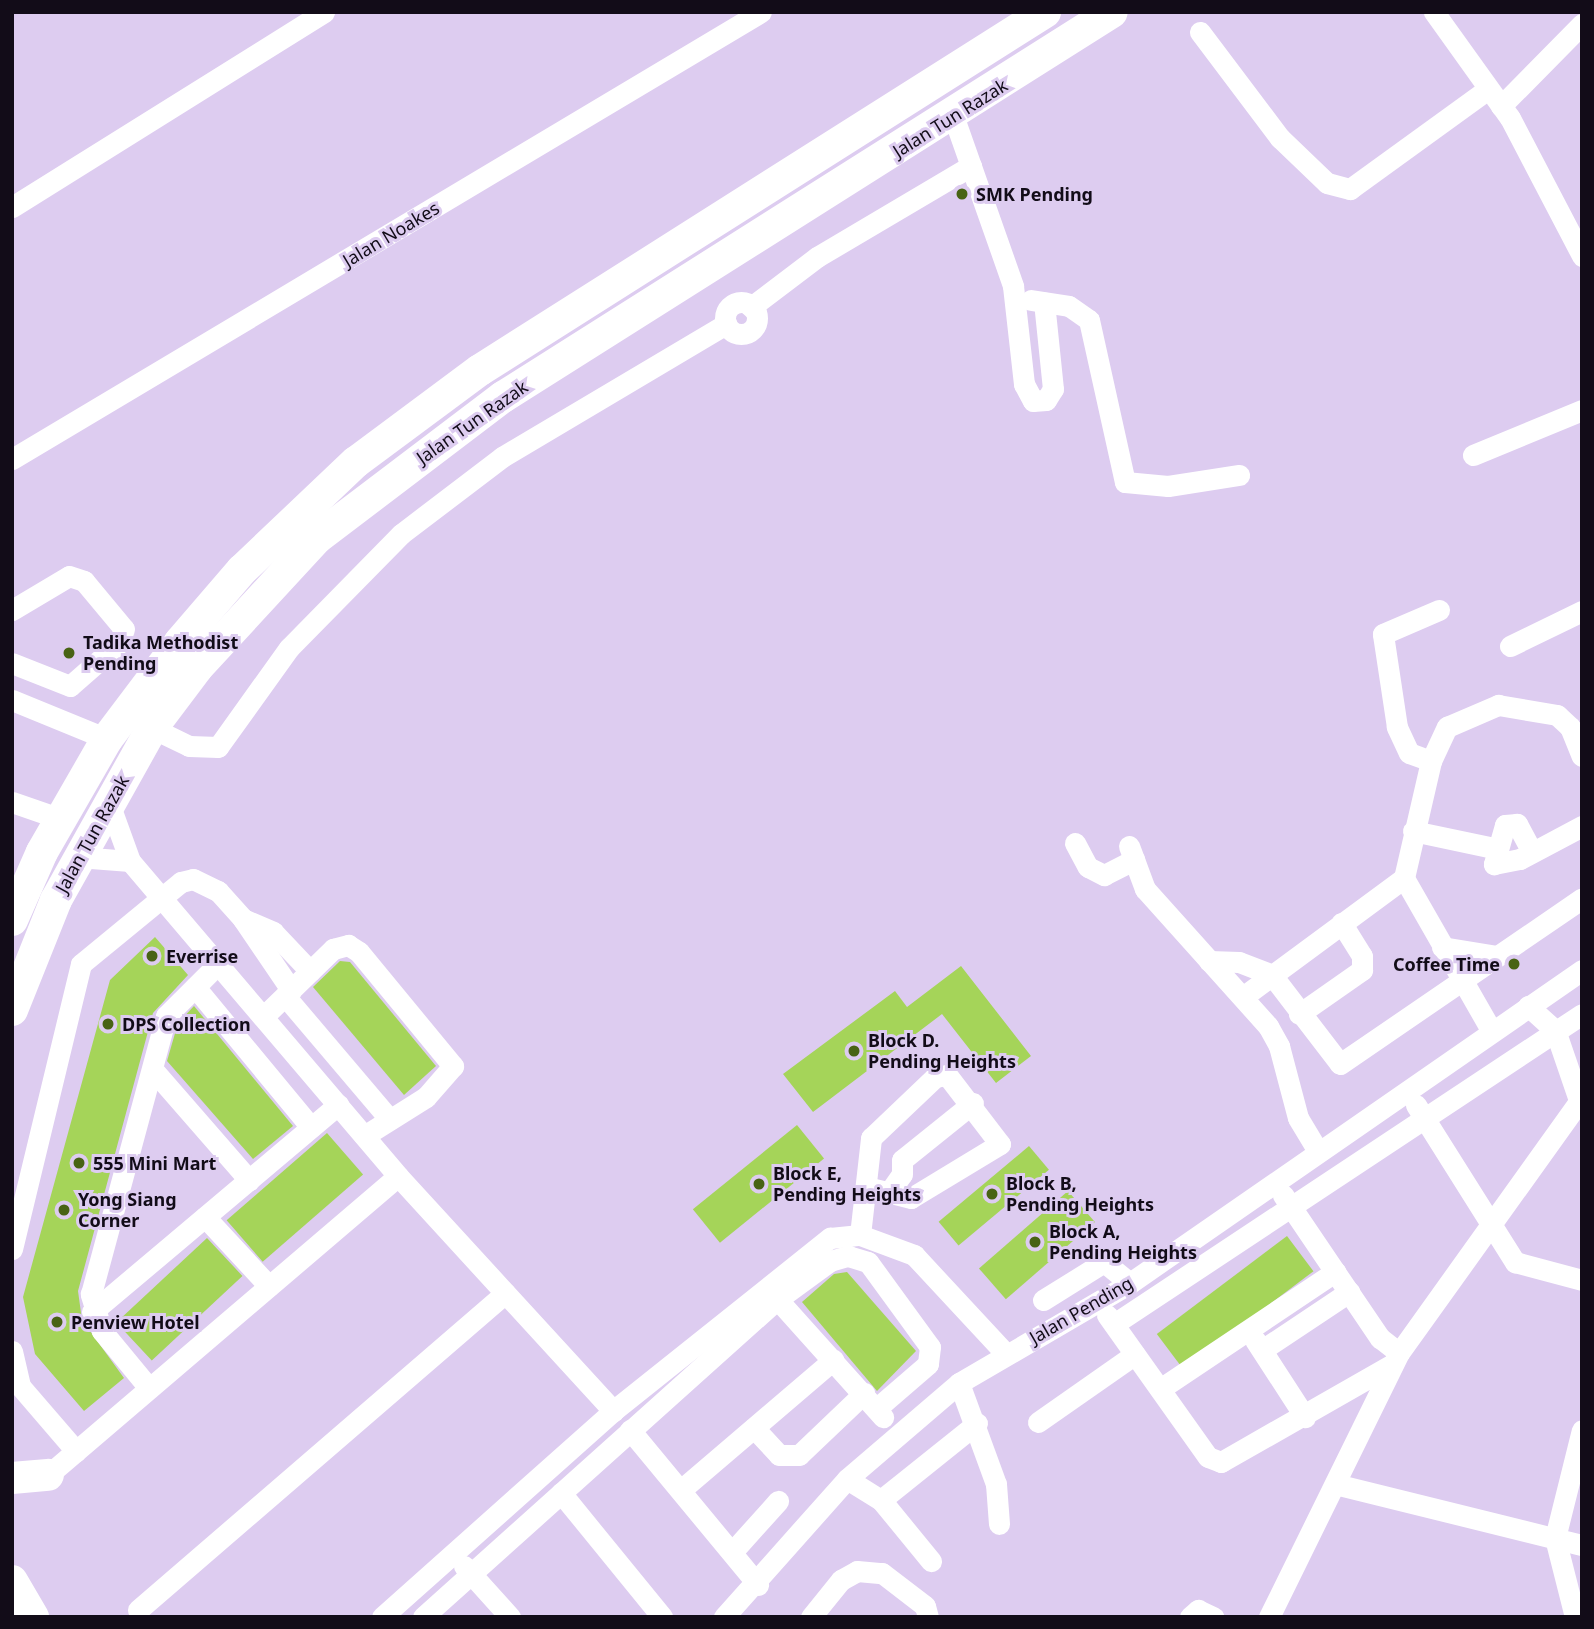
<!DOCTYPE html>
<style>
body{margin:0}
#map{position:relative;width:1594px;height:1629px;overflow:hidden;background:#ddccf0;font-family:"Noto Sans",sans-serif}
div>[style]{position:absolute}
[style*='--x']{left:calc(var(--x)*1px);top:calc(var(--y)*1px);width:calc(var(--w)*1px);rotate:calc(var(--a)*1deg)}
.building>*{inset:0;background:#a5d459;transform-origin:0 0}
.minor>*{height:21px;margin:-10.5px;padding:0 10.5px;transform-origin:10.5px;border-radius:10.5px;background:#fff}
.minor>.ring{margin:-10.5px;padding:0;box-sizing:content-box;background:none;border:21px solid #fff;border-radius:50%}
.highway>*{height:32px;margin:-16px;padding:0 16px;transform-origin:16px;border-radius:16px;background:#fff}
.dots>*{width:19px;height:19px;translate:-50% -50%;box-sizing:border-box;border:4px solid #ddccf0;border-radius:50%}
span{translate:-50% -50%;white-space:nowrap;text-align:center;line-height:1.15;-webkit-text-stroke:6px #ddccf0;paint-order:stroke}
.street-label{font-size:18px;color:#120c18}
.poi-label{font-size:18px;color:#120c18;font-weight:700}
.left{translate:0 -50%;text-align:left}
.right{translate:-100% -50%;text-align:right}
.frame{position:absolute;inset:0;border:14px solid #120c18;pointer-events:none}
</style>
<div id="map">
<div class="building">
<i style="clip-path:polygon(155px 937px,188px 975px,153px 1013px,78px 1291px,82px 1320px,124px 1378px,84px 1411px,35px 1354px,23px 1297px,110px 980px)"></i>
<i style="clip-path:polygon(340px 961px,350px 962px,436px 1066px,404px 1095px,313px 987px)"></i>
<i style="clip-path:polygon(961px 966px,1031px 1056px,996px 1083px,942px 1014px,813px 1112px,783px 1074px,895px 991px,907px 1007px)"></i>
<i style="clip-path:polygon(194px 1006px,293px 1126px,253px 1159px,167px 1061px,178px 1023px)"></i>
<i style="left:797px;top:1125px;width:43px;height:134px;rotate:51deg"></i>
<i style="left:327px;top:1133px;width:55px;height:133px;rotate:49deg"></i>
<i style="left:1029px;top:1146px;width:31px;height:118px;rotate:50deg"></i>
<i style="left:1068px;top:1191px;width:41px;height:118px;rotate:49deg"></i>
<i style="left:1287px;top:1236px;width:44px;height:163px;rotate:53deg"></i>
<i style="left:207px;top:1238px;width:52px;height:124px;rotate:47deg"></i>
<i style="clip-path:polygon(847px 1272px,916px 1351px,877px 1391px,802px 1302px,834px 1274px)"></i>
</div>
<div class="minor">
<i style="--x:1434;--y:12;--w:130;--a:54.4"></i>
<i style="--x:1510;--y:118;--w:156;--a:62.4"></i>
<i style="--x:1200;--y:32;--w:133;--a:53"></i>
<i style="--x:1280;--y:138;--w:65;--a:43.8"></i>
<i style="--x:1327;--y:183;--w:24;--a:15"></i>
<i style="--x:1350;--y:189;--w:170;--a:-35.9"></i>
<i style="--x:1501;--y:106;--w:115;--a:-45.4"></i>
<i style="--x:954;--y:118;--w:178;--a:70.6"></i>
<i style="--x:1013;--y:286;--w:99;--a:83.6"></i>
<i style="--x:1024;--y:384;--w:19;--a:62"></i>
<i style="--x:1033;--y:401;--w:13;--a:-4"></i>
<i style="--x:1046;--y:400;--w:13;--a:-58"></i>
<i style="--x:1053;--y:389;--w:87;--a:-95.9"></i>
<i style="--x:12;--y:207;--w:368;--a:-32"></i>
<i style="--x:1031;--y:300;--w:38;--a:9"></i>
<i style="--x:1069;--y:306;--w:24;--a:35"></i>
<i style="--x:1089;--y:320;--w:166;--a:77.5"></i>
<i style="--x:1125;--y:482;--w:43;--a:5.3"></i>
<i style="--x:1168;--y:486;--w:72;--a:-8.8"></i>
<i class="ring" style="left:725px;top:302px;width:11px;height:11px"></i>
<i style="--x:751;--y:307;--w:83;--a:-37.1"></i>
<i style="--x:817;--y:257;--w:179;--a:-30.6"></i>
<i style="--x:1473;--y:455;--w:118;--a:-22.4"></i>
<i style="--x:12;--y:459;--w:872;--a:-30.83"></i>
<i style="--x:12;--y:610;--w:66;--a:-30.8"></i>
<i style="--x:69;--y:576;--w:16;--a:18"></i>
<i style="--x:84;--y:581;--w:62;--a:50.2"></i>
<i style="--x:124;--y:629;--w:15;--a:110"></i>
<i style="--x:119;--y:643;--w:65;--a:138.7"></i>
<i style="--x:70;--y:686;--w:62;--a:-158.4"></i>
<i style="--x:1510;--y:646;--w:80;--a:-25.9"></i>
<i style="--x:12;--y:700;--w:103;--a:22.3"></i>
<i style="--x:152;--y:728;--w:41;--a:25.9"></i>
<i style="--x:189;--y:746;--w:29;--a:2"></i>
<i style="--x:218;--y:747;--w:122;--a:-54.4"></i>
<i style="--x:289;--y:648;--w:160;--a:-45.5"></i>
<i style="--x:401;--y:534;--w:127;--a:-37.3"></i>
<i style="--x:502;--y:457;--w:261;--a:-30.7"></i>
<i style="--x:1431;--y:761;--w:23;--a:-160"></i>
<i style="--x:1409;--y:753;--w:29;--a:-115"></i>
<i style="--x:1397;--y:727;--w:94;--a:-98.6"></i>
<i style="--x:1383;--y:634;--w:61;--a:-23.2"></i>
<i style="--x:12;--y:802;--w:52;--a:19.1"></i>
<i style="--x:109;--y:803;--w:62;--a:70.1"></i>
<i style="--x:130;--y:861;--w:414;--a:49.6"></i>
<i style="--x:398;--y:1176;--w:319;--a:47.5"></i>
<i style="--x:1413;--y:831;--w:83;--a:11.9"></i>
<i style="--x:1075;--y:843;--w:27;--a:62"></i>
<i style="--x:1088;--y:867;--w:18;--a:27"></i>
<i style="--x:1104;--y:875;--w:34;--a:-27"></i>
<i style="--x:1129;--y:846;--w:46;--a:69.6"></i>
<i style="--x:1145;--y:889;--w:184;--a:48.1"></i>
<i style="--x:1268;--y:1026;--w:23;--a:61"></i>
<i style="--x:1279;--y:1046;--w:74;--a:75.2"></i>
<i style="--x:1298;--y:1118;--w:39;--a:59"></i>
<i style="--x:1532;--y:852;--w:32;--a:-118"></i>
<i style="--x:1517;--y:824;--w:12;--a:175"></i>
<i style="--x:1505;--y:825;--w:41;--a:105.8"></i>
<i style="--x:1494;--y:864;--w:26;--a:-11"></i>
<i style="--x:1520;--y:859;--w:70;--a:-28"></i>
<i style="--x:78;--y:857;--w:52;--a:4.4"></i>
<i style="--x:243;--y:919;--w:86;--a:55.9"></i>
<i style="--x:1442;--y:947;--w:56;--a:9.3"></i>
<i style="--x:1209;--y:961;--w:30;--a:2"></i>
<i style="--x:1239;--y:962;--w:34;--a:21"></i>
<i style="--x:1271;--y:974;--w:113;--a:52.5"></i>
<i style="--x:1340;--y:1064;--w:293;--a:-34.4"></i>
<i style="--x:195;--y:987;--w:182;--a:50.4"></i>
<i style="--x:285;--y:996;--w:162;--a:49.7"></i>
<i style="--x:1244;--y:996;--w:199;--a:-36.4"></i>
<i style="--x:1528;--y:1006;--w:36;--a:42"></i>
<i style="--x:1555;--y:1030;--w:74;--a:71.1"></i>
<i style="--x:1299;--y:1014;--w:77;--a:-34.9"></i>
<i style="--x:1362;--y:970;--w:14;--a:-90"></i>
<i style="--x:1362;--y:956;--w:39;--a:-122"></i>
<i style="--x:263;--y:1017;--w:98;--a:-44.2"></i>
<i style="--x:333;--y:949;--w:16;--a:-15"></i>
<i style="--x:348;--y:945;--w:13;--a:32"></i>
<i style="--x:359;--y:952;--w:148;--a:50.5"></i>
<i style="--x:453;--y:1066;--w:41;--a:131.1"></i>
<i style="--x:426;--y:1097;--w:73;--a:147.8"></i>
<i style="--x:1491;--y:1030;--w:175;--a:-119.8"></i>
<i style="--x:1404;--y:878;--w:120;--a:-77"></i>
<i style="--x:1431;--y:761;--w:38;--a:-65"></i>
<i style="--x:1447;--y:727;--w:56;--a:-23.3"></i>
<i style="--x:1498;--y:705;--w:60;--a:9.6"></i>
<i style="--x:1557;--y:715;--w:18;--a:43"></i>
<i style="--x:1570;--y:727;--w:31;--a:68"></i>
<i style="--x:154;--y:1071;--w:145;--a:48.9"></i>
<i style="--x:1416;--y:1105;--w:186;--a:57.8"></i>
<i style="--x:1515;--y:1262;--w:69;--a:15"></i>
<i style="--x:888;--y:1194;--w:24;--a:-55"></i>
<i style="--x:902;--y:1174;--w:14;--a:-90"></i>
<i style="--x:902;--y:1160;--w:91;--a:-38.8"></i>
<i style="--x:1283;--y:1195;--w:173;--a:55.9"></i>
<i style="--x:1380;--y:1338;--w:24;--a:38"></i>
<i style="--x:205;--y:1217;--w:94;--a:47.2"></i>
<i style="--x:860;--y:1235;--w:98;--a:-83.5"></i>
<i style="--x:871;--y:1138;--w:88;--a:-43.6"></i>
<i style="--x:935;--y:1077;--w:12;--a:-9"></i>
<i style="--x:947;--y:1075;--w:87;--a:52.5"></i>
<i style="--x:1000;--y:1144;--w:104;--a:148.8"></i>
<i style="--x:911;--y:1198;--w:45;--a:-166"></i>
<i style="--x:12;--y:1249;--w:293;--a:-76.4"></i>
<i style="--x:81;--y:964;--w:129;--a:-39.4"></i>
<i style="--x:181;--y:882;--w:12;--a:-14"></i>
<i style="--x:193;--y:879;--w:28;--a:26"></i>
<i style="--x:218;--y:891;--w:38;--a:48"></i>
<i style="--x:243;--y:919;--w:33;--a:23"></i>
<i style="--x:273;--y:932;--w:54;--a:46.5"></i>
<i style="--x:769;--y:1290;--w:171;--a:48.1"></i>
<i style="--x:1043;--y:1300;--w:72;--a:-31.9"></i>
<i style="--x:1104;--y:1262;--w:33;--a:39"></i>
<i style="--x:92;--y:1312;--w:322;--a:-40.1"></i>
<i style="--x:1107;--y:1315;--w:174;--a:54.6"></i>
<i style="--x:1208;--y:1457;--w:14;--a:21"></i>
<i style="--x:1221;--y:1462;--w:198;--a:-29.7"></i>
<i style="--x:1114;--y:1324;--w:561;--a:-33.52"></i>
<i style="--x:1255;--y:1340;--w:92;--a:57"></i>
<i style="--x:1262;--y:1350;--w:105;--a:-33.7"></i>
<i style="--x:12;--y:1351;--w:36;--a:77"></i>
<i style="--x:20;--y:1386;--w:86;--a:49.3"></i>
<i style="--x:959;--y:1383;--w:108;--a:69.9"></i>
<i style="--x:996;--y:1484;--w:40;--a:85.7"></i>
<i style="--x:149;--y:1388;--w:74;--a:-129.5"></i>
<i style="--x:102;--y:1331;--w:39;--a:-107"></i>
<i style="--x:91;--y:1294;--w:288;--a:-74.9"></i>
<i style="--x:166;--y:1016;--w:74;--a:-45"></i>
<i style="--x:1160;--y:1389;--w:211;--a:-33.8"></i>
<i style="--x:1038;--y:1422;--w:118;--a:-35"></i>
<i style="--x:754;--y:1428;--w:37;--a:47"></i>
<i style="--x:779;--y:1455;--w:20;--a:0"></i>
<i style="--x:799;--y:1455;--w:90;--a:-43.6"></i>
<i style="--x:630;--y:1430;--w:201;--a:50.4"></i>
<i style="--x:48;--y:1475;--w:460;--a:-40.5"></i>
<i style="--x:847;--y:1479;--w:40;--a:32"></i>
<i style="--x:881;--y:1500;--w:79;--a:50.7"></i>
<i style="--x:1335;--y:1484;--w:254;--a:13.9"></i>
<i style="--x:682;--y:1489;--w:199;--a:-40.5"></i>
<i style="--x:561;--y:1493;--w:160;--a:50.8"></i>
<i style="--x:881;--y:1500;--w:123;--a:-38.7"></i>
<i style="--x:734;--y:1550;--w:66;--a:-48.1"></i>
<i style="--x:464;--y:1566;--w:69;--a:48"></i>
<i style="--x:138;--y:1610;--w:485;--a:-40.8"></i>
<i style="--x:382;--y:1617;--w:310;--a:-41.7"></i>
<i style="--x:613;--y:1411;--w:278;--a:-38.6"></i>
<i style="--x:830;--y:1238;--w:30;--a:-6"></i>
<i style="--x:860;--y:1235;--w:58;--a:20.3"></i>
<i style="--x:914;--y:1255;--w:134;--a:47.1"></i>
<i style="--x:423;--y:1617;--w:477;--a:-41.9"></i>
<i style="--x:778;--y:1299;--w:64;--a:-36.2"></i>
<i style="--x:830;--y:1261;--w:19;--a:-16"></i>
<i style="--x:848;--y:1256;--w:21;--a:17"></i>
<i style="--x:868;--y:1262;--w:105;--a:53.9"></i>
<i style="--x:930;--y:1347;--w:17;--a:97"></i>
<i style="--x:928;--y:1364;--w:67;--a:139.2"></i>
<i style="--x:724;--y:1617;--w:185;--a:-48.3"></i>
<i style="--x:847;--y:1479;--w:148;--a:-40.6"></i>
<i style="--x:959;--y:1383;--w:198;--a:-30.3"></i>
<i style="--x:1130;--y:1283;--w:550;--a:-34.7"></i>
<i style="--x:811;--y:1617;--w:48;--a:-51"></i>
<i style="--x:841;--y:1580;--w:18;--a:-29"></i>
<i style="--x:857;--y:1571;--w:25;--a:5"></i>
<i style="--x:882;--y:1573;--w:54;--a:37.5"></i>
<i style="--x:925;--y:1606;--w:11;--a:75"></i>
<i style="--x:1190;--y:1617;--w:11;--a:-41"></i>
<i style="--x:1198;--y:1610;--w:17;--a:25"></i>
<i style="--x:1269;--y:1617;--w:294;--a:-63.8"></i>
<i style="--x:1399;--y:1353;--w:315;--a:-54.4"></i>
<i style="--x:1575;--y:1617;--w:81;--a:-104.2"></i>
<i style="--x:1555;--y:1538;--w:111;--a:-76"></i>
</div>
<div class="highway">
<i style="--x:12;--y:920;--w:74;--a:-66.2"></i>
<i style="--x:42;--y:852;--w:130;--a:-60.1"></i>
<i style="--x:107;--y:739;--w:121;--a:-53"></i>
<i style="--x:180;--y:642;--w:95;--a:-49.3"></i>
<i style="--x:242;--y:570;--w:157;--a:-43.5"></i>
<i style="--x:356;--y:462;--w:154;--a:-36.6"></i>
<i style="--x:480;--y:370;--w:669;--a:-32.36"></i>
<i style="--x:12;--y:1010;--w:118;--a:-68.2"></i>
<i style="--x:56;--y:900;--w:197;--a:-60.8"></i>
<i style="--x:152;--y:728;--w:75;--a:-53.1"></i>
<i style="--x:197;--y:668;--w:177;--a:-47.3"></i>
<i style="--x:317;--y:538;--w:233;--a:-37.2"></i>
<i style="--x:503;--y:397;--w:720;--a:-32.3"></i>
<i style="--x:12;--y:1478;--w:36;--a:-5"></i>
<i style="--x:12;--y:1581;--w:42;--a:59.7"></i>
</div>
<div class="dots">
<i style="left:962px;top:194px;background:#486314"></i>
<i style="left:69px;top:653px;background:#486314"></i>
<i style="left:152px;top:956px;background:#486314"></i>
<i style="left:1514px;top:964px;background:#486314"></i>
<i style="left:108px;top:1024px;background:#486314"></i>
<i style="left:854px;top:1051px;background:#486314"></i>
<i style="left:79px;top:1163px;background:#486314"></i>
<i style="left:759px;top:1184px;background:#486314"></i>
<i style="left:992px;top:1194px;background:#486314"></i>
<i style="left:64px;top:1210px;background:#486314"></i>
<i style="left:1035px;top:1242px;background:#486314"></i>
<i style="left:57px;top:1322px;background:#486314"></i>
</div>
<div class="street-label">
<span style="left:950px;top:118px;rotate:-32deg">Jalan Tun Razak</span>
<span style="left:391px;top:234px;rotate:-31deg">Jalan Noakes</span>
<span style="left:472px;top:422px;rotate:-35deg">Jalan Tun Razak</span>
<span style="left:92px;top:834px;rotate:-61deg">Jalan Tun Razak</span>
<span style="left:1081px;top:1310px;rotate:-30deg">Jalan Pending</span>
</div>
<div class="poi-label">
<span class="left" style="left:976px;top:194px">SMK Pending</span>
<span class="left" style="left:83px;top:653px">Tadika Methodist<br>Pending</span>
<span class="left" style="left:166px;top:956px">Everrise</span>
<span class="right" style="left:1500px;top:964px">Coffee Time</span>
<span class="left" style="left:122px;top:1024px">DPS Collection</span>
<span class="left" style="left:868px;top:1051px">Block D.<br>Pending Heights</span>
<span class="left" style="left:93px;top:1163px">555 Mini Mart</span>
<span class="left" style="left:773px;top:1184px">Block E,<br>Pending Heights</span>
<span class="left" style="left:1006px;top:1194px">Block B,<br>Pending Heights</span>
<span class="left" style="left:78px;top:1210px">Yong Siang<br>Corner</span>
<span class="left" style="left:1049px;top:1242px">Block A,<br>Pending Heights</span>
<span class="left" style="left:71px;top:1322px">Penview Hotel</span>
</div>
<div class="frame"></div>
</div>
